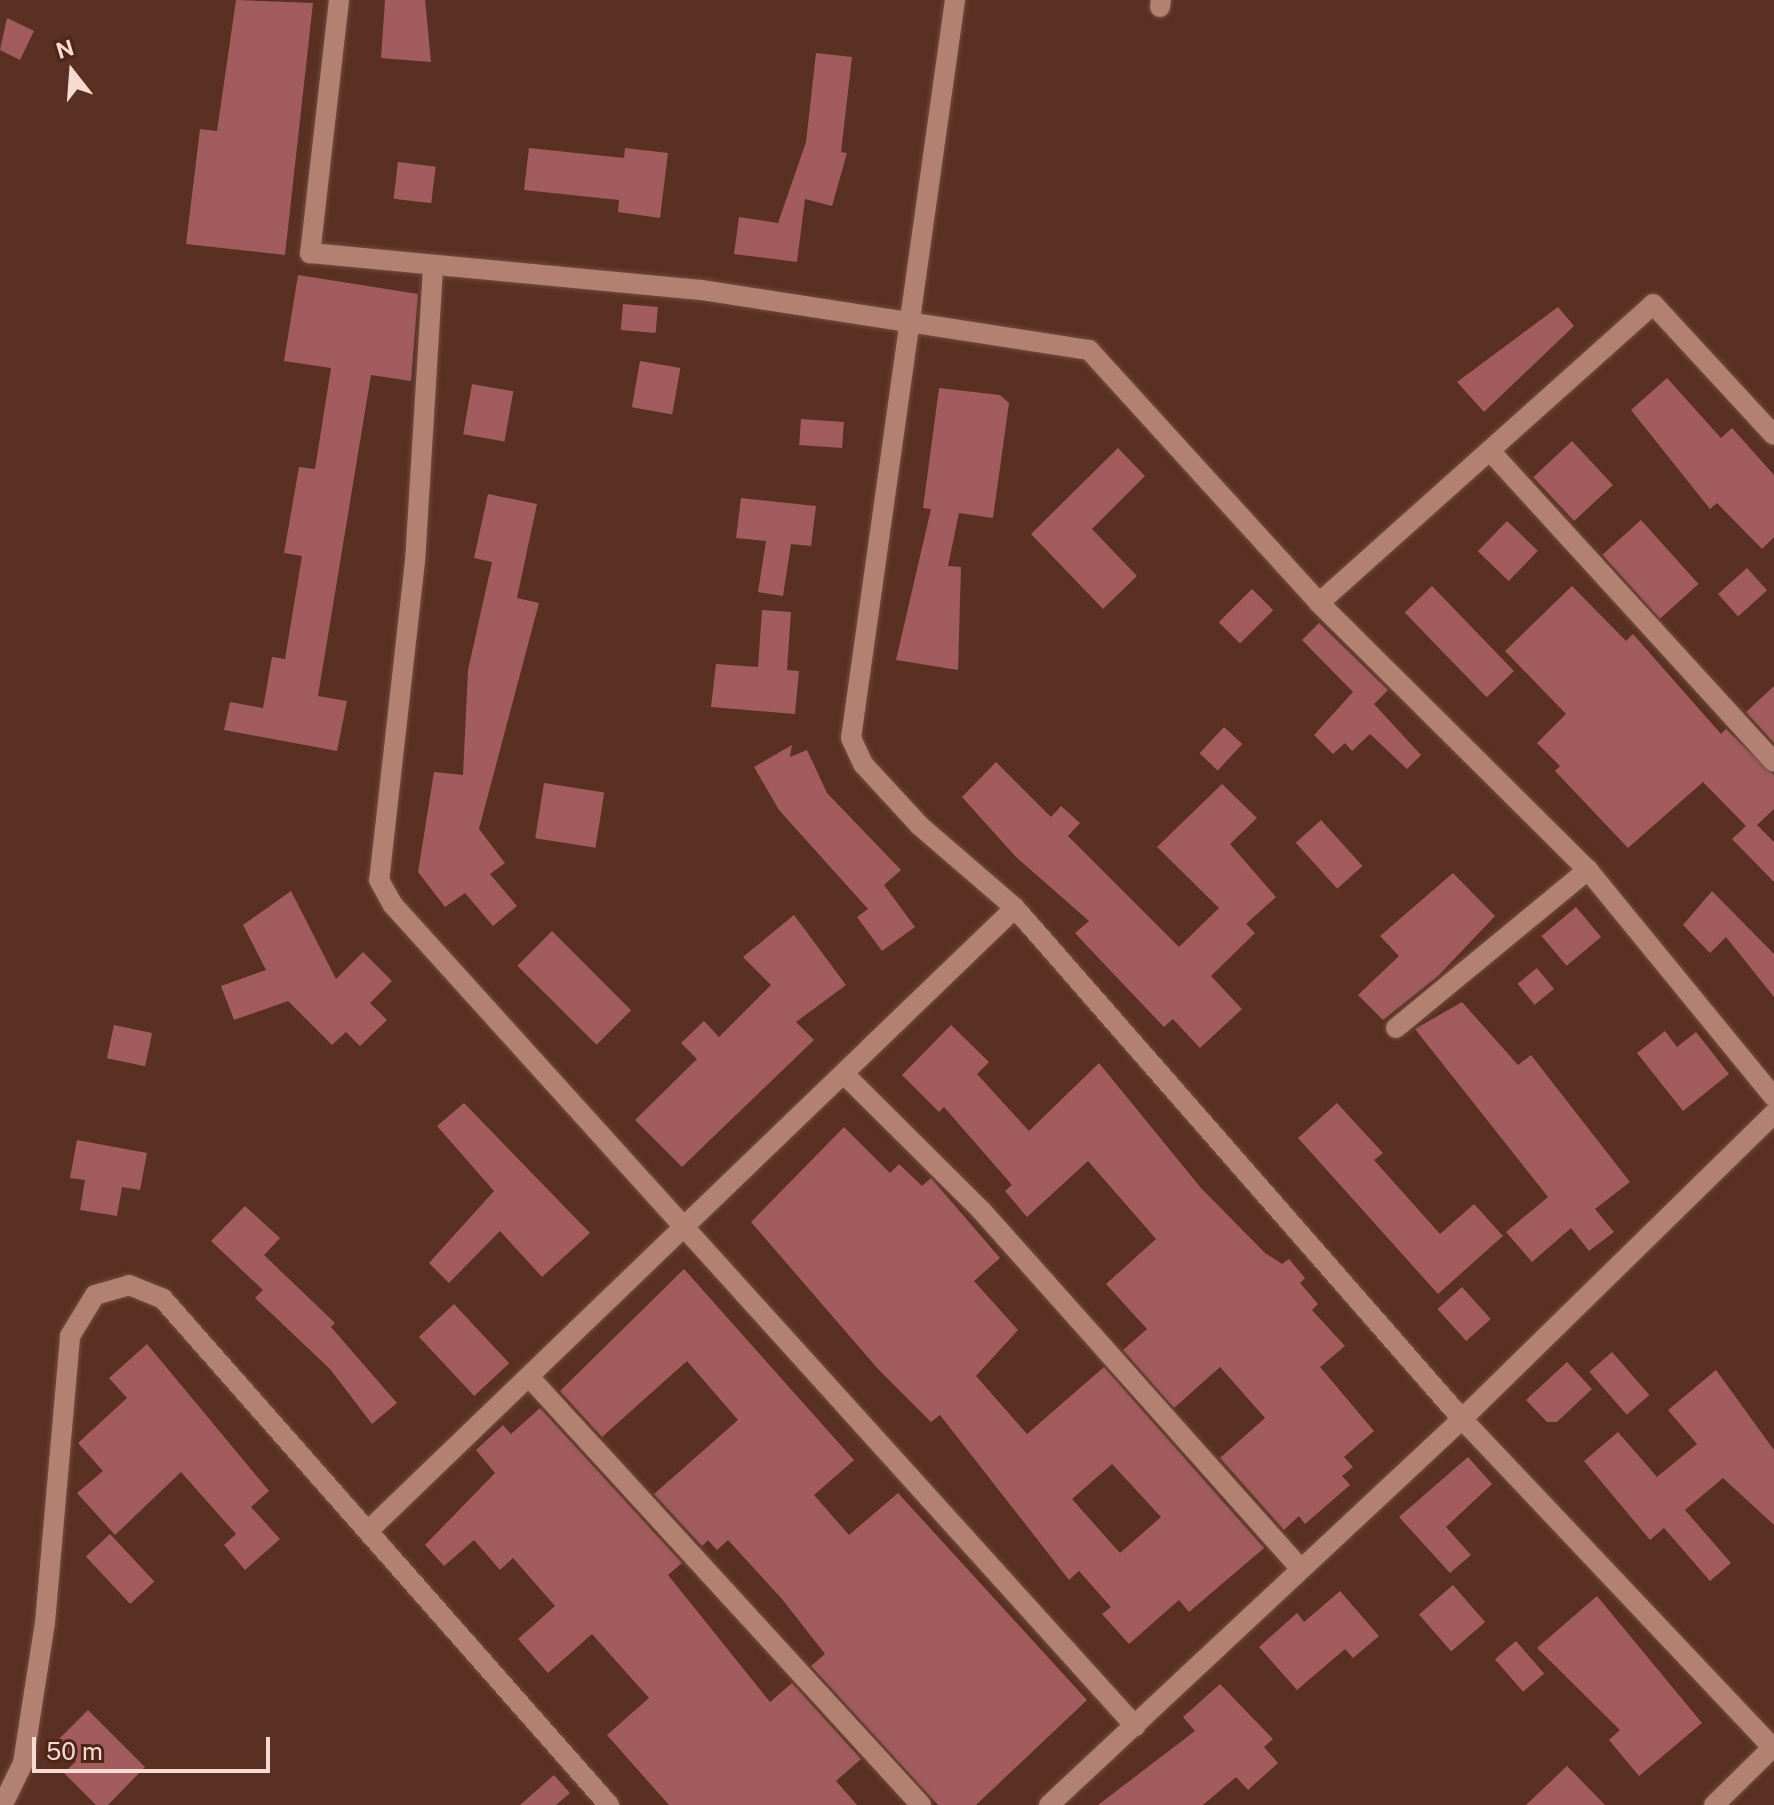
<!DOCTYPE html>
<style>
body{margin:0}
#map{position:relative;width:1774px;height:1805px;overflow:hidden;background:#5a3022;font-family:"Public Sans",sans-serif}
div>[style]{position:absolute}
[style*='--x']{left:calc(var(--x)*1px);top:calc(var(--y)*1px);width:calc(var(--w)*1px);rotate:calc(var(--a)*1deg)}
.building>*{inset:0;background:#a25c5d;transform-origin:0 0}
.roads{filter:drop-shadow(0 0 2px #714d41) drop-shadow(0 0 2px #714d41)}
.minor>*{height:20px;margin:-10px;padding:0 10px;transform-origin:10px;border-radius:10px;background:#b28171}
span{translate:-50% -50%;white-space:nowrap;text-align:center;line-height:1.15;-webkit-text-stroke:7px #4e2618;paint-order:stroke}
.north{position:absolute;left:32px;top:32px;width:80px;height:80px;-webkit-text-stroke:6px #4e2618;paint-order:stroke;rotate:343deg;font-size:22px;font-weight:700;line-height:32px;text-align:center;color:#f7dbd2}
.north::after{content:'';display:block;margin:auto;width:28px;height:36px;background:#f7dbd2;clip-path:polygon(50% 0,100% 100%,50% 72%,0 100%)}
.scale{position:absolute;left:32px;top:1737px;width:238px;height:36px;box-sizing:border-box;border:4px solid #f7dbd2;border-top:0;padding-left:10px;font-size:24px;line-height:28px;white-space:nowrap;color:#f7dbd2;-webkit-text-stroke:6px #4e2618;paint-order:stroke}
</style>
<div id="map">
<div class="building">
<i style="clip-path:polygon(236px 0,313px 3px,285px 255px,186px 244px,200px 129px,217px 131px)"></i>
<i style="clip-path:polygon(385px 0,425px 0,431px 62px,381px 58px)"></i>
<i style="clip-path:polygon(7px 18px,34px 31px,20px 60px,0 50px)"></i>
<i style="clip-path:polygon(816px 53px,852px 57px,841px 152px,847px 153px,832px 206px,805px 199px,797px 262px,734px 254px,739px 217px,778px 223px,806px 142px)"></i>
<i style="clip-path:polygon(529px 148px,624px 158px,625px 148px,668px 153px,660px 218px,618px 212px,619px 200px,524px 190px)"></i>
<i style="left:398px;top:162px;width:38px;height:37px;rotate:7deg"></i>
<i style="clip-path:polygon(298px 275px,418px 294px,411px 381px,371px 375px,318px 696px,347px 701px,337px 751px,224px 730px,230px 702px,263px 708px,272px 657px,285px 659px,302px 556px,284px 553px,299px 467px,315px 469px,331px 368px,284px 361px)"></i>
<i style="left:623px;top:304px;width:35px;height:26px;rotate:5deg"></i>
<i style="clip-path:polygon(1558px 307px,1574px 326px,1484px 412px,1457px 382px)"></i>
<i style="left:640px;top:361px;width:41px;height:47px;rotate:10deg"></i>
<i style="clip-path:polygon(1667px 378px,1721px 438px,1732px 428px,1774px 475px,1774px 537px,1762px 549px,1717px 503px,1710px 509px,1631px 410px)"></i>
<i style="left:472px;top:384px;width:42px;height:51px;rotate:10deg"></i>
<i style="clip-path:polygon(939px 388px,1000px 395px,1009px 403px,993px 518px,959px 513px,948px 566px,961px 567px,958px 670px,896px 660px,931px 509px,923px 508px)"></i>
<i style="left:801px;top:419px;width:43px;height:26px;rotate:4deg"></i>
<i style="left:1572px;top:441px;width:60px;height:53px;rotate:47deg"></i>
<i style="clip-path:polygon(1118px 448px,1145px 476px,1092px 529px,1137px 576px,1103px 609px,1031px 534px)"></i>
<i style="clip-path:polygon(488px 494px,537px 504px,517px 598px,539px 603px,479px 829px,505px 863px,490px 874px,517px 906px,493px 926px,465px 893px,445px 907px,418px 872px,434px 772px,463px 775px,468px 670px,492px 562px,474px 558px)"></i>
<i style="clip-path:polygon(741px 498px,816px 506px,811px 546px,791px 544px,783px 596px,758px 592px,766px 541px,736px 538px)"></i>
<i style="left:1641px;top:520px;width:86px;height:52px;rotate:48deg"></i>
<i style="left:1507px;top:521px;width:43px;height:42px;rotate:44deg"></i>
<i style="left:1747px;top:568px;width:30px;height:39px;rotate:48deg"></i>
<i style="left:1432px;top:586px;width:118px;height:38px;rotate:46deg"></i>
<i style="clip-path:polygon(1572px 586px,1626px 641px,1633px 634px,1721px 734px,1726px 729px,1774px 775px,1774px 809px,1757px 825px,1774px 842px,1774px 882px,1732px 839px,1746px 826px,1703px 782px,1628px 848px,1555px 771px,1560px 766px,1537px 743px,1566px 714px,1505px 651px)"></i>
<i style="left:1252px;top:589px;width:30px;height:47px;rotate:45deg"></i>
<i style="clip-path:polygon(762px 610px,791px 612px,787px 670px,799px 671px,795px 714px,711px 707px,716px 664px,758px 667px)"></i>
<i style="clip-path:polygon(1319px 623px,1388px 690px,1374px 704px,1421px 755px,1407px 769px,1370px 734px,1352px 751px,1345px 743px,1333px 754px,1314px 735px,1353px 692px,1302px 640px)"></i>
<i style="clip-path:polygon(1774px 686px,1774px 743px,1746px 712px)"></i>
<i style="left:1224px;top:727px;width:25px;height:36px;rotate:43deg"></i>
<i style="clip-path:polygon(792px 745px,790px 757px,807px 750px,827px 793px,901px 870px,884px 885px,915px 927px,882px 951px,857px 917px,868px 909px,779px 810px,754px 767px)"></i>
<i style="clip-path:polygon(996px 762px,1051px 817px,1061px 806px,1080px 823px,1068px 836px,1179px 947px,1219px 908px,1157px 847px,1222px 784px,1257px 818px,1230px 844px,1276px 897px,1246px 924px,1255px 933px,1211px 976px,1242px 1009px,1200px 1048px,1173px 1019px,1164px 1027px,1105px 965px,1075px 933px,1089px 921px,1016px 857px,962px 797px)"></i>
<i style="left:544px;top:783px;width:61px;height:56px;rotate:9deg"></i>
<i style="left:1321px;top:820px;width:62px;height:34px;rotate:48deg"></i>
<i style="clip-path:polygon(1453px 873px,1495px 916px,1438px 976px,1383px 1020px,1358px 995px,1399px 956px,1380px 936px)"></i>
<i style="clip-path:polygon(291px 891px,336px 979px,363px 952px,392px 981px,370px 1003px,387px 1020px,360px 1046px,346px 1032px,332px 1045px,288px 1001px,234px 1020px,221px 986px,266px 970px,243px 925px)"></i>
<i style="clip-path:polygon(1712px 891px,1774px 954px,1774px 997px,1726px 937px,1710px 953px,1683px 925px)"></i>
<i style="left:1576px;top:907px;width:39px;height:45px;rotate:50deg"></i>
<i style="clip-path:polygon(794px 915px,846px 985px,796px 1022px,814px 1040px,682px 1167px,635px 1120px,697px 1059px,681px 1043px,704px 1021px,719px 1037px,771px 985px,743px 957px)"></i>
<i style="left:552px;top:931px;width:112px;height:49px;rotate:45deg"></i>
<i style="left:1537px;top:968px;width:27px;height:25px;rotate:51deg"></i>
<i style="clip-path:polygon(1462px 1002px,1518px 1065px,1531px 1055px,1630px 1182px,1595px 1209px,1614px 1232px,1589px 1251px,1571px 1228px,1532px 1262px,1506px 1232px,1548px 1197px,1415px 1029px)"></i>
<i style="left:114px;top:1025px;width:39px;height:34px;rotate:12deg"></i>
<i style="clip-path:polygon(951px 1025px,989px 1062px,977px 1074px,1029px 1131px,1099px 1063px,1201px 1188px,1265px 1253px,1282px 1264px,1289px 1259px,1305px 1278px,1300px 1283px,1318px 1304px,1312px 1310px,1345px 1346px,1320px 1367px,1374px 1431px,1344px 1457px,1353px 1467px,1342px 1476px,1350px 1485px,1305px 1524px,1299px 1516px,1284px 1530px,1220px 1458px,1265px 1418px,1220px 1367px,1174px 1408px,1123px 1350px,1147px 1329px,1106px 1284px,1156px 1239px,1088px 1161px,1027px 1217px,1005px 1191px,1012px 1185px,944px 1107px,939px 1112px,902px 1075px)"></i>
<i style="clip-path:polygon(1665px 1031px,1677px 1047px,1696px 1032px,1729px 1074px,1683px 1111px,1637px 1053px)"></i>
<i style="clip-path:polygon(464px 1103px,590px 1233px,542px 1277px,500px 1231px,449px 1283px,429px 1263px,494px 1191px,437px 1126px)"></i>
<i style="clip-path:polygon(1337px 1103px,1383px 1153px,1374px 1160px,1440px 1234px,1474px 1204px,1503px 1236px,1438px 1294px,1298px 1138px)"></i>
<i style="clip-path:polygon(evenodd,844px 1127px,890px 1173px,899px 1164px,922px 1186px,931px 1178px,1000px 1258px,974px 1281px,1018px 1330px,976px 1376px,1027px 1434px,1104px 1367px,1264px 1548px,1189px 1612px,1179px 1600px,1129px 1644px,1102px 1614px,1111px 1607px,1079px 1571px,1069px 1580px,940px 1415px,931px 1422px,878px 1369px,751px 1222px,844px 1127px,1112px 1464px,1161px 1517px,1120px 1553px,1072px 1499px,1112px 1464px)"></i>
<i style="clip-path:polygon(77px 1140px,147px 1153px,140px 1190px,122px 1187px,117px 1216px,80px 1210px,85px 1180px,70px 1178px)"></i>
<i style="clip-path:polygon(245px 1206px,280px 1238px,264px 1255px,335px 1323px,331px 1327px,397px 1403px,372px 1424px,330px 1369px,255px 1298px,263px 1290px,211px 1241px)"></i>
<i style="clip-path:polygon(684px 1269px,854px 1460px,814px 1495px,849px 1535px,898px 1493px,1087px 1700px,976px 1805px,938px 1805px,811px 1666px,825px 1654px,782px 1599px,728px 1540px,717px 1550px,708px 1540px,702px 1546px,654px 1494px,738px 1420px,687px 1361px,602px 1437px,560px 1391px)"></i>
<i style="left:1462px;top:1287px;width:43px;height:33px;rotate:48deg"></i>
<i style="left:454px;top:1304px;width:81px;height:48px;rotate:47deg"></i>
<i style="clip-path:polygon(147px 1344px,269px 1491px,251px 1507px,280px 1539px,245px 1570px,224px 1545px,236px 1534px,181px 1472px,115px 1535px,77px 1493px,103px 1471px,78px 1443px,127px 1398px,109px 1378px)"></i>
<i style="left:1612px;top:1352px;width:57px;height:30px;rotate:49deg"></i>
<i style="clip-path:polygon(1567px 1362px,1592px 1389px,1557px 1422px,1547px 1422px,1526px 1400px)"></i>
<i style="clip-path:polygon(1716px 1370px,1774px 1450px,1774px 1525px,1723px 1478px,1685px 1510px,1731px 1563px,1710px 1581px,1664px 1528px,1650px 1540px,1584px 1461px,1618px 1432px,1657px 1477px,1697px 1444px,1668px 1410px)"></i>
<i style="clip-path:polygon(540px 1408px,682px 1563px,668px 1575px,770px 1702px,792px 1683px,861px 1759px,836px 1781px,857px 1805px,669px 1805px,607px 1735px,649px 1698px,592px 1634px,548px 1673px,518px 1639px,555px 1606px,513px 1558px,500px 1570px,474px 1540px,444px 1566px,425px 1545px,495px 1473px,476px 1450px,503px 1425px,511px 1434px)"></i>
<i style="clip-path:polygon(1468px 1457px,1492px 1484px,1446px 1527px,1471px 1555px,1450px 1573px,1399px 1517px)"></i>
<i style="left:110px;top:1534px;width:65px;height:33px;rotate:47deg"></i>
<i style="left:1453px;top:1585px;width:49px;height:45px;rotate:49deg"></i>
<i style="clip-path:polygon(1340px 1591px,1379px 1636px,1353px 1658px,1345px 1649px,1297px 1690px,1259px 1647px,1297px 1613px,1304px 1622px)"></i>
<i style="clip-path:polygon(1597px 1596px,1702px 1723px,1639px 1776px,1609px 1740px,1620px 1730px,1537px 1648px)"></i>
<i style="left:1516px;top:1641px;width:43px;height:28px;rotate:49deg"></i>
<i style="clip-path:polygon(1220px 1684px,1273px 1739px,1264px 1747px,1278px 1763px,1248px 1790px,1236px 1777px,1203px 1805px,1098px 1805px,1195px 1731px,1183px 1717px)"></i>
<i style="clip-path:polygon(88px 1710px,145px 1767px,108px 1805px,96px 1805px,64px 1773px,76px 1761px,56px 1742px)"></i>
<i style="clip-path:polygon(1567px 1766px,1605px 1805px,1526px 1805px)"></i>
<i style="clip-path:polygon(554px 1775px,570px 1793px,556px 1805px,520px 1805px)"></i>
</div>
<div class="roads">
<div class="minor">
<i style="--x:339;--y:0;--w:255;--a:96.5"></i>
<i style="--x:310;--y:253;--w:393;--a:5.4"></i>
<i style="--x:701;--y:290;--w:393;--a:8.8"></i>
<i style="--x:1089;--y:350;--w:342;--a:47.7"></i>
<i style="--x:1319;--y:603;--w:379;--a:44.8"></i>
<i style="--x:1588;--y:870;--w:293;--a:50.7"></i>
<i style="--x:955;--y:0;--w:745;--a:98.02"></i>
<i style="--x:851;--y:738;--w:29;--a:65"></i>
<i style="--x:863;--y:764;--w:83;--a:47.4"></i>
<i style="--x:919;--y:825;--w:127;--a:40.8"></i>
<i style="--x:1015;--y:908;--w:679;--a:48.82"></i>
<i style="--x:1462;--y:1419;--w:454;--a:46.6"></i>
<i style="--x:1160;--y:7;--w:7;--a:-82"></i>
<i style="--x:433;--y:268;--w:294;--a:93.5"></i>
<i style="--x:415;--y:561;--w:321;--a:96.4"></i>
<i style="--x:379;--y:880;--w:29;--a:61"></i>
<i style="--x:393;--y:905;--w:1107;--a:47.89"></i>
<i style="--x:1490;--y:451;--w:421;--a:47.6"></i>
<i style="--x:1319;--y:603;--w:448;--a:-41.8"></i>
<i style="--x:1653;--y:304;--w:178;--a:47.3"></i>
<i style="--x:1396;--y:1028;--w:249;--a:-39.5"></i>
<i style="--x:844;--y:1074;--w:193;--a:44.8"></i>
<i style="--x:981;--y:1210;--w:477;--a:48.3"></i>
<i style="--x:532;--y:1380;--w:576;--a:47.53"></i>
<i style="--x:368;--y:1531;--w:898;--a:-43.92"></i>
<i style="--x:6;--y:1798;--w:39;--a:-64"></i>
<i style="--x:23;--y:1763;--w:142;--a:-81.1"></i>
<i style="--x:45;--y:1623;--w:288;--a:-85"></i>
<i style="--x:70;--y:1336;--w:48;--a:-58.6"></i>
<i style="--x:95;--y:1295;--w:35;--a:-16"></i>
<i style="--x:129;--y:1285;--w:37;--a:22"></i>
<i style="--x:163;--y:1299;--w:675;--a:48.61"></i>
<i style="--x:1049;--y:1805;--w:565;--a:-43.06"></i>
<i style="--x:1462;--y:1419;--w:437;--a:-44.4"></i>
<i style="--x:1714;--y:1805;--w:83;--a:-44.5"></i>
</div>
</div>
<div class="north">N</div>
<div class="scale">50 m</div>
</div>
